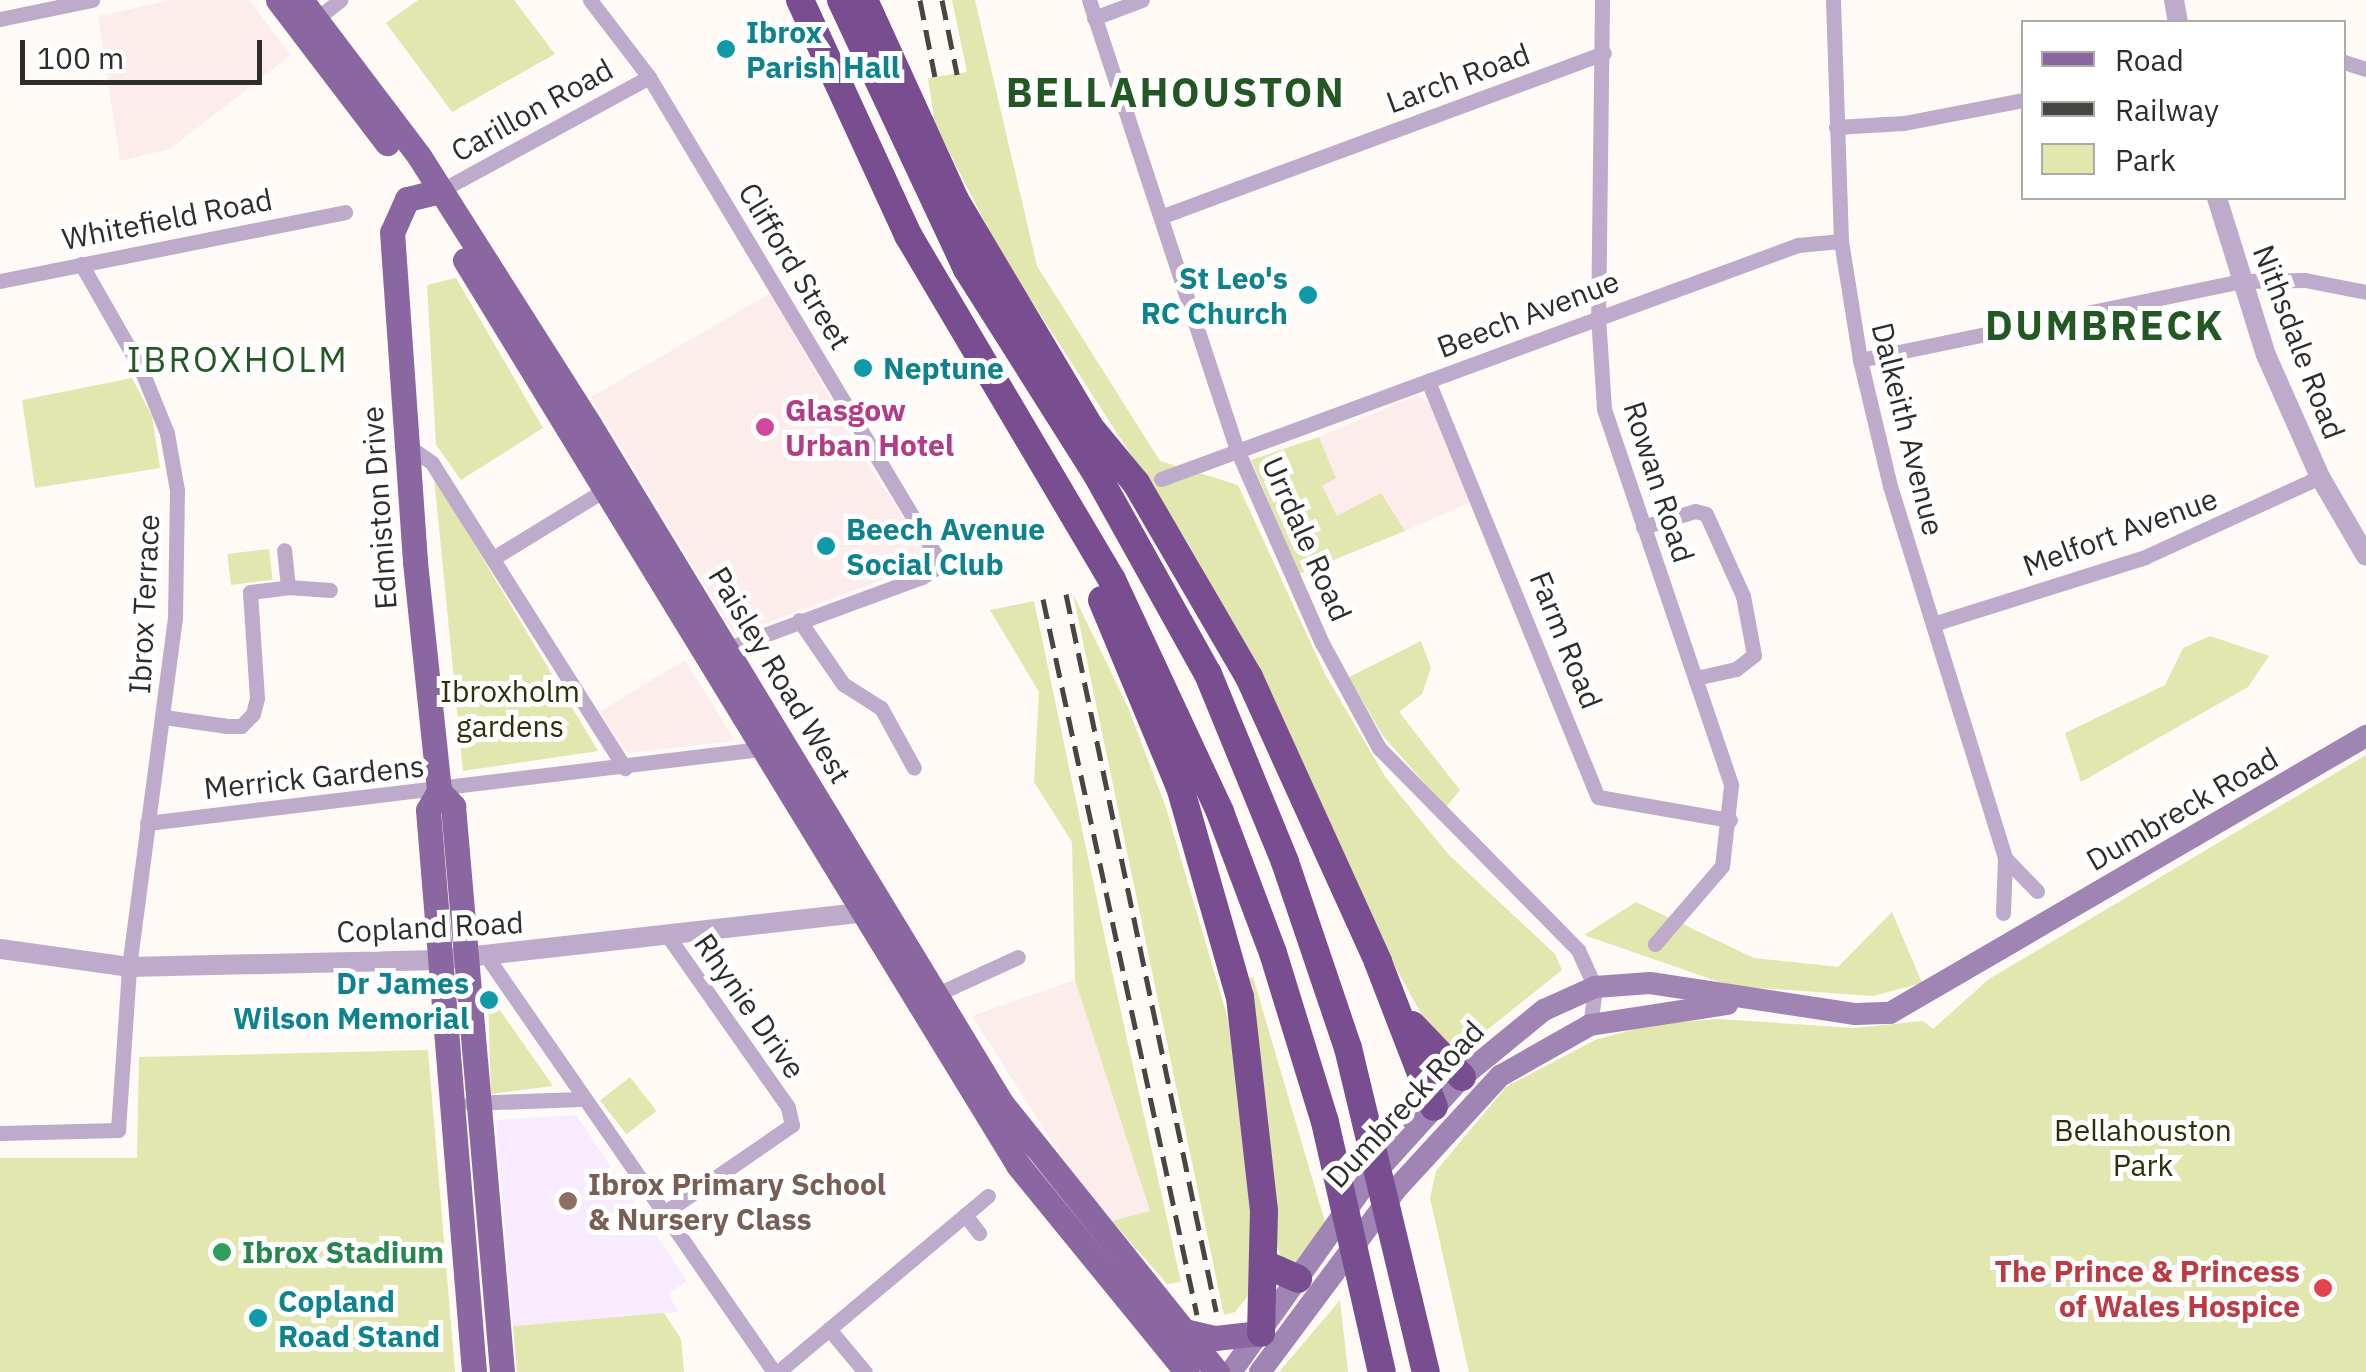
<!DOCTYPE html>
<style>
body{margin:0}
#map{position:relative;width:2366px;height:1372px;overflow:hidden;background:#fffaf5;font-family:"IBM Plex Sans",sans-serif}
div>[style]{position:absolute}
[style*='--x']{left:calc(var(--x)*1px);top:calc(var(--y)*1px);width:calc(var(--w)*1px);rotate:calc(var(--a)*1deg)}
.commercial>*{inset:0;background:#fdecec}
.education>*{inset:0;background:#f9ebff}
.green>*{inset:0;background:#e2e6af;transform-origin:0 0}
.minor>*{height:15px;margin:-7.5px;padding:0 7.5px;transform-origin:7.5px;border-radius:7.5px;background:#beabcb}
.tertiary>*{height:20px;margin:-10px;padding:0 10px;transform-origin:10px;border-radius:10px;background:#beabcb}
.secondary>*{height:22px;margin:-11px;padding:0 11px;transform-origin:11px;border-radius:11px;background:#a084b3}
.primary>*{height:25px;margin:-12.5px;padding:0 12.5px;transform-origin:12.5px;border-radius:12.5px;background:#8b67a1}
.motorway>*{height:28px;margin:-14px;padding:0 14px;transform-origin:14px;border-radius:14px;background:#784e91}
.rail>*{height:5px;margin-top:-2.5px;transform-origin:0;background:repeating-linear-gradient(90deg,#484643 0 20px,transparent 0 30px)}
.dots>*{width:28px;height:28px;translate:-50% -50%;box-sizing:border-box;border:5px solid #fff;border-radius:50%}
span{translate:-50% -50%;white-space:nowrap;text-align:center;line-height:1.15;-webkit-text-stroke:10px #fff;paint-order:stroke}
.culture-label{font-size:30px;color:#0d838f;font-weight:700}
.left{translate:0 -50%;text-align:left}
.right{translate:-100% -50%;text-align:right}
.street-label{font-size:30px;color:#2f2d2b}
.hotel-label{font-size:30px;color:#b23c85;font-weight:700}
.park-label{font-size:30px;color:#2f3009}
.education-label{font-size:30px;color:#785e54;font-weight:700}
.leisure-label{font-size:30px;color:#27864d;font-weight:700}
.health-label{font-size:30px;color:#be3a42;font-weight:700}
.quarter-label{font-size:35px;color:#235824;letter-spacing:2.5px}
.district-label{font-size:40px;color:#235824;font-weight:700;letter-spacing:2.5px}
.legend{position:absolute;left:2021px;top:20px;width:325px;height:180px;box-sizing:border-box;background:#fff;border:2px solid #acabaa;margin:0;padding:12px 18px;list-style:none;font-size:30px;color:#2f2d2b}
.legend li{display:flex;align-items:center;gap:20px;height:50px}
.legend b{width:50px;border:2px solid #acabaa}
.scale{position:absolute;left:20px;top:40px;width:242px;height:45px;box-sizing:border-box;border:5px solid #2f2d2b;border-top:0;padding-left:12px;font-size:30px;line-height:35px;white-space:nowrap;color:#2f2d2b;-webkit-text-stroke:8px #fff;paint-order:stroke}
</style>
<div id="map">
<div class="commercial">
<i style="clip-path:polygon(171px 0,249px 0,291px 55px,170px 149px,120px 161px,98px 16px)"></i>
<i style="clip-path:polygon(771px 293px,861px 454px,932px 561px,735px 635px,591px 397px)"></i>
<i style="clip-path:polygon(1418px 395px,1429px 404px,1473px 501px,1405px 531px,1381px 493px,1338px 517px,1321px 485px,1336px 477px,1319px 437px)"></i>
<i style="clip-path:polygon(685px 660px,735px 741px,628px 753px,599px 712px)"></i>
<i style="clip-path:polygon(1075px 980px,1150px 1212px,1112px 1221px,1073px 1174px,972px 1016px)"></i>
</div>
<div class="education">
<i style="clip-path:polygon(576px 1115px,687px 1281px,668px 1294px,679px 1312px,513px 1326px,496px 1120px)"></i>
</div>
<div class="green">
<i style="clip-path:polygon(418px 0,514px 0,555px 54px,452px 112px,386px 23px)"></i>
<i style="clip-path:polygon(952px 0,975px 0,1037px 266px,1160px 461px,1238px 485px,1325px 674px,1386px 778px,1449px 855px,1555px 954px,1562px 970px,1458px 1053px,1430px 1030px,1386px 950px,1277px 705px,1188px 543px,1000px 252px,935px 124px,928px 78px,967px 72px)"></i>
<i style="clip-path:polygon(456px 278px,543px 428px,461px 480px,436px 445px,427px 285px)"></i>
<i style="clip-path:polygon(132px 378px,152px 416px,160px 468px,35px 488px,22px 400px)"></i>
<i style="clip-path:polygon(1319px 437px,1336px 478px,1322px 486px,1337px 516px,1381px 493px,1405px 531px,1299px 574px,1251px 460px)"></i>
<i style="clip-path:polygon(434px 477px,598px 751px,463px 771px)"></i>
<i style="left:269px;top:549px;width:31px;height:42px;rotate:83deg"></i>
<i style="clip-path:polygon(1073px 594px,1128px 707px,1166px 808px,1228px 1019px,1246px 1148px,1255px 1287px,1235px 1312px,1224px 1315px)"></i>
<i style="clip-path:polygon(1034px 601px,1113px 976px,1181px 1282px,1167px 1284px,1112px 1221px,1150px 1211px,1075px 980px,1072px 842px,1034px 782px,1039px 692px,990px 610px)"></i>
<i style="clip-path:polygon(2210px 636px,2269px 656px,2248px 687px,2081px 782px,2065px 733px,2165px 685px,2183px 648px)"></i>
<i style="clip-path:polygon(1421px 641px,1431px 668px,1422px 694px,1399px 712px,1460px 790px,1446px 807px,1383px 736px,1349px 677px)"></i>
<i style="clip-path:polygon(2366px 755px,2366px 1372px,1469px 1372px,1430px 1198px,1436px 1171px,1506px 1087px,1595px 1040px,1653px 1024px,1718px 1019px,1854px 1028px,1923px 1021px,1933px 1029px,1989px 979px)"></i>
<i style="clip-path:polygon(1636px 902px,1754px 958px,1838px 967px,1892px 912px,1922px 983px,1873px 996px,1731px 986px,1584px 935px)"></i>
<i style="clip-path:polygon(1253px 977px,1325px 1222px,1293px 1266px,1284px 1265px,1277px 1246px,1242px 979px)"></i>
<i style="clip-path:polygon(488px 993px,553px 1086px,491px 1094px)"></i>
<i style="clip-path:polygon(428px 1050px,455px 1372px,0 1372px,0 1158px,137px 1158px,139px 1057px)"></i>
<i style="left:630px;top:1077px;width:43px;height:38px;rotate:52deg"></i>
<i style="clip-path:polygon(1340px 1300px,1348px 1372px,1279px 1372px)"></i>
<i style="clip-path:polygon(664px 1313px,681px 1339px,684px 1372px,517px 1372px,513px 1326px)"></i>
</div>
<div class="minor">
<i style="--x:590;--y:0;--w:97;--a:52.5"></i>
<i style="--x:649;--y:77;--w:556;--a:59.05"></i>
<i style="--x:935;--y:554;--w:14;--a:86"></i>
<i style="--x:936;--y:568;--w:17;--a:147"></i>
<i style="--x:922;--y:577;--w:214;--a:159.8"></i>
<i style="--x:1089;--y:0;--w:476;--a:71.8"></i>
<i style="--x:1238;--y:452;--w:209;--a:66.3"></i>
<i style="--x:1322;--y:643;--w:119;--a:61.5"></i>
<i style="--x:1379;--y:748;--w:284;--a:45.4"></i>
<i style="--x:1578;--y:950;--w:41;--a:65.3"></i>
<i style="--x:1595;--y:987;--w:38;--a:97"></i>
<i style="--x:1602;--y:0;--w:316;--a:90.7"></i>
<i style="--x:1598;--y:316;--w:93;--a:86.3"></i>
<i style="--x:1604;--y:409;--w:397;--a:71.3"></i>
<i style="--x:1731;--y:785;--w:81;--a:96.3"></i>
<i style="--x:1722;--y:866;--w:103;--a:130.7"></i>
<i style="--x:1833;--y:0;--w:241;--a:88.1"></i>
<i style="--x:1841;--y:241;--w:121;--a:80.9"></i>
<i style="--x:1860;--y:360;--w:130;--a:76.6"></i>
<i style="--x:1890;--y:486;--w:389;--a:72.8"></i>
<i style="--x:1094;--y:18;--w:51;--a:-20.6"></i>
<i style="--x:0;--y:19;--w:94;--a:-11.7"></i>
<i style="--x:316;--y:19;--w:31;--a:-38"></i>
<i style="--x:2344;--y:62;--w:23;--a:18"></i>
<i style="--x:1836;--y:127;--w:68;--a:-3.4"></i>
<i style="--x:1904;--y:123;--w:122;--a:-10.9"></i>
<i style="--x:440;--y:191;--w:238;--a:-28.6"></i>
<i style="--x:1163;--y:216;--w:470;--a:-20.3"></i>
<i style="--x:0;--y:281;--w:352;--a:-11.3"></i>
<i style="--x:1860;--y:360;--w:388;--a:-11.7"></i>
<i style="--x:2240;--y:281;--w:65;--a:-0.9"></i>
<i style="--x:2305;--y:280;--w:62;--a:11.1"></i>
<i style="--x:1428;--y:381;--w:449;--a:67.8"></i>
<i style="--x:1598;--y:797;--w:134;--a:9.9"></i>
<i style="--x:408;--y:446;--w:29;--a:35"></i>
<i style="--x:432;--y:463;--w:361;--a:57.7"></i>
<i style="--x:1161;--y:479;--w:679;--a:-20.17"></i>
<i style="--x:1798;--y:245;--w:43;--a:-5.3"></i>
<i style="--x:1643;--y:527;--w:54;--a:-17.1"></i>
<i style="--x:1695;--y:511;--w:11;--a:15"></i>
<i style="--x:1706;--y:514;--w:90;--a:65.7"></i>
<i style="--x:1743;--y:596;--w:60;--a:79.4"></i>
<i style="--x:1754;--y:655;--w:23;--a:142"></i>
<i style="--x:1736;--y:669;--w:41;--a:167.3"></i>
<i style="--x:495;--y:557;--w:130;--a:-31.5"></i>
<i style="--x:288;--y:587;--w:42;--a:4.1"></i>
<i style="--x:799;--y:620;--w:78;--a:55.5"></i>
<i style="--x:843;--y:684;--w:45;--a:32.3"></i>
<i style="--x:881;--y:708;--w:68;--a:61.2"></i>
<i style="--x:1933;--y:624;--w:222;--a:-17.5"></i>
<i style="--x:2145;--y:557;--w:192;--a:-24.6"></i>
<i style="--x:164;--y:717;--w:64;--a:8.1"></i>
<i style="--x:227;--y:726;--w:14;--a:0"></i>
<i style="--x:241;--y:726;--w:17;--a:-45"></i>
<i style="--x:253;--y:714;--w:16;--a:-76"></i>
<i style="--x:257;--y:698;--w:106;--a:-93.8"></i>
<i style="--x:250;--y:592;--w:38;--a:-7"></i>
<i style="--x:288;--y:587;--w:37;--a:-96"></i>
<i style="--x:147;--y:823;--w:627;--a:-6.88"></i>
<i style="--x:2003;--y:913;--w:55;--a:-87.9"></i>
<i style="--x:2005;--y:858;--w:46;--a:45.9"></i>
<i style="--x:487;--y:957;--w:505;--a:55.33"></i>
<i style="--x:935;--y:995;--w:91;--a:-24.6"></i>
<i style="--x:470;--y:1103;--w:111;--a:-2.1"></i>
<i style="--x:0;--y:1133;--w:118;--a:-1.5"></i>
<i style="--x:118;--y:1130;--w:163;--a:-86.1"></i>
<i style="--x:129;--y:967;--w:352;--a:-82.5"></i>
<i style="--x:175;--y:618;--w:128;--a:-89.1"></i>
<i style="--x:177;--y:490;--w:58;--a:-100"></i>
<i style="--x:167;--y:433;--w:69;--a:-112.1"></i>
<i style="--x:141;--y:369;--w:121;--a:-119.7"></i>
<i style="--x:661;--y:1215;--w:159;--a:-34.5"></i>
<i style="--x:792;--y:1125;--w:18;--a:-103"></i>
<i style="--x:788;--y:1107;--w:205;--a:-125.1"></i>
<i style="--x:965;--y:1215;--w:23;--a:52"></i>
<i style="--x:829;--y:1329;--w:56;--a:50.1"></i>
<i style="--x:778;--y:1372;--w:274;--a:-40"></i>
</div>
<div class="tertiary">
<i style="--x:2174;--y:0;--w:22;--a:80"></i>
<i style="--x:2217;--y:198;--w:164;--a:72.7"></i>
<i style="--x:2266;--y:355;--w:133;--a:66.1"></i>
<i style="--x:2320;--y:477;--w:91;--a:59.8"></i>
<i style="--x:0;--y:949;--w:130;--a:7.9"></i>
<i style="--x:129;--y:967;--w:311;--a:-1.3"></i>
<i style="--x:440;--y:960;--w:425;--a:-6.4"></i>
</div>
<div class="secondary">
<i style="--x:1231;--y:1372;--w:231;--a:-54.5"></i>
<i style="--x:1365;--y:1184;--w:144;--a:-47.8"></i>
<i style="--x:1462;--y:1077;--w:106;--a:-39.3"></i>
<i style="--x:1544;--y:1010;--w:56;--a:-24.3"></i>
<i style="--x:1595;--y:987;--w:55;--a:-4.2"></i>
<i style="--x:1650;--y:983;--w:208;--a:8.6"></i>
<i style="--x:1856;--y:1014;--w:34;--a:-2"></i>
<i style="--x:1890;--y:1013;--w:551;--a:-30.2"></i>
<i style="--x:1260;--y:1372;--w:231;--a:-53.3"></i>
<i style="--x:1398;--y:1187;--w:151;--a:-47.4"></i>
<i style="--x:1500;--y:1076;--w:103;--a:-29.5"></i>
<i style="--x:1590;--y:1025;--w:139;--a:-8.7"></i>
</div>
<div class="primary">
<i style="--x:278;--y:0;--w:180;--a:52.7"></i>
<i style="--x:301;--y:0;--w:196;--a:52.9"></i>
<i style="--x:419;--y:156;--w:317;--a:57.6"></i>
<i style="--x:589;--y:424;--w:796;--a:58.73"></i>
<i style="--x:1002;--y:1104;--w:344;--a:51.3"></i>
<i style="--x:440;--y:191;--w:34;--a:166"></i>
<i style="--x:407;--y:199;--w:36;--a:114"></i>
<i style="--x:392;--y:232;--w:331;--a:86"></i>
<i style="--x:415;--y:562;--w:230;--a:84"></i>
<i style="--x:439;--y:791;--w:21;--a:47"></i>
<i style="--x:453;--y:806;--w:568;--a:85.05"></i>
<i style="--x:465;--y:260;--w:1061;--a:58.57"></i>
<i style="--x:1018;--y:1165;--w:267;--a:50.8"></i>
<i style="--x:439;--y:791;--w:22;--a:120"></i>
<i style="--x:428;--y:810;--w:564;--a:85.32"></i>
<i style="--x:1184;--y:1331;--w:32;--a:13"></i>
<i style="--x:1215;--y:1338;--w:46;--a:-6.2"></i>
</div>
<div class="motorway">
<i style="--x:800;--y:0;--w:259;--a:65.3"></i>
<i style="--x:908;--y:235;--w:401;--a:59.4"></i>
<i style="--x:1112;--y:580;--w:256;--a:65"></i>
<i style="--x:1220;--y:812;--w:151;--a:69.4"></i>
<i style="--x:1273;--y:953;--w:177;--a:72.9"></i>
<i style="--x:1325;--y:1122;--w:256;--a:77.2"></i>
<i style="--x:841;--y:0;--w:297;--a:64.9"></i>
<i style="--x:967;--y:269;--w:241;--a:57.7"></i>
<i style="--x:1096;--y:473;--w:230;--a:60.9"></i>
<i style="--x:1208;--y:674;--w:203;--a:67.7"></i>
<i style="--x:1285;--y:862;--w:196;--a:71.3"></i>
<i style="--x:1348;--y:1048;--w:333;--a:76.5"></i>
<i style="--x:864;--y:0;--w:220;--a:65.5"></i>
<i style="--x:955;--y:200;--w:282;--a:59.3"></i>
<i style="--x:1092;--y:430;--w:69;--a:50.3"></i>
<i style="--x:1136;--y:483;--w:225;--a:59.8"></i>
<i style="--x:1249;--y:677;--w:313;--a:65.6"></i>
<i style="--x:1378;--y:962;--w:155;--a:68.9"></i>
<i style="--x:1102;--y:600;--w:203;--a:67.4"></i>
<i style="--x:1180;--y:787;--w:218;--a:74.1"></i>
<i style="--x:1240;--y:997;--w:215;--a:83.6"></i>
<i style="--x:1264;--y:1211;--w:122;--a:91.4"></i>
<i style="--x:1412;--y:1025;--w:72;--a:46.1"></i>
<i style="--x:1267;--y:1265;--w:34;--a:24"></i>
</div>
<div class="rail">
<i style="--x:920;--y:0;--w:78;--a:79"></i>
<i style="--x:942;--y:0;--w:76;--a:78.5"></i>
<i style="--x:1066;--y:594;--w:733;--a:78.18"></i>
<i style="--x:1043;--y:599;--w:732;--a:77.86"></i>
</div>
<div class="dots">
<i style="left:726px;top:49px;background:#0f9aa8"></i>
<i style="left:1308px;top:295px;background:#0f9aa8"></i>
<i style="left:863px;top:368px;background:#0f9aa8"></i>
<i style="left:765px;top:427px;background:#d1479c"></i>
<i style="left:826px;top:546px;background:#0f9aa8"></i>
<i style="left:489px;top:1000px;background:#0f9aa8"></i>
<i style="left:568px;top:1201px;background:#8d6e63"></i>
<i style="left:222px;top:1252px;background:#2e9e5b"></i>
<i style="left:2323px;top:1288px;background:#e0444e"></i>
<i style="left:258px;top:1318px;background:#0f9aa8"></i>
</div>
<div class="culture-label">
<span class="left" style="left:746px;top:49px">Ibrox<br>Parish Hall</span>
<span class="right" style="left:1288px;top:295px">St Leo's<br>RC Church</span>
<span class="left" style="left:883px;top:368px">Neptune</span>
<span class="left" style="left:846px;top:546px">Beech Avenue<br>Social Club</span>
<span class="right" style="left:469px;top:1000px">Dr James<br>Wilson Memorial</span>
<span class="left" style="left:278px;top:1318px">Copland<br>Road Stand</span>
</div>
<div class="street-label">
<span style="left:1458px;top:78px;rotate:-20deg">Larch Road</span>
<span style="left:532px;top:110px;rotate:-29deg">Carillon Road</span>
<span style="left:167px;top:219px;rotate:-11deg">Whitefield Road</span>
<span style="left:795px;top:266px;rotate:59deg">Clifford Street</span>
<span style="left:1528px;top:314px;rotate:-21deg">Beech Avenue</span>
<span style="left:2299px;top:342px;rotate:69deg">Nithsdale Road</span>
<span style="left:1908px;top:429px;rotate:76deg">Dalkeith Avenue</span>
<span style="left:1659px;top:482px;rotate:72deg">Rowan Road</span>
<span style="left:379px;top:508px;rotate:-94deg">Edmiston Drive</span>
<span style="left:2120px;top:532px;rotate:-20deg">Melfort Avenue</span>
<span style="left:1307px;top:539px;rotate:66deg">Urrdale Road</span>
<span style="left:144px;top:604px;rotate:-87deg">Ibrox Terrace</span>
<span style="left:1566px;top:640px;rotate:68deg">Farm Road</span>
<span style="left:780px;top:675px;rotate:59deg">Paisley Road West</span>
<span style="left:314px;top:777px;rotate:-6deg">Merrick Gardens</span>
<span style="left:2182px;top:809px;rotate:-30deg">Dumbreck Road</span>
<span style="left:430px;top:927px;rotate:-3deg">Copland Road</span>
<span style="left:750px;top:1006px;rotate:55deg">Rhynie Drive</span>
<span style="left:1405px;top:1104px;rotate:-47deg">Dumbreck Road</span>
</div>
<div class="hotel-label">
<span class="left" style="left:785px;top:427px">Glasgow<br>Urban Hotel</span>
</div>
<div class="park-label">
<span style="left:510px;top:708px">Ibroxholm<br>gardens</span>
<span style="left:2143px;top:1147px">Bellahouston<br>Park</span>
</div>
<div class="education-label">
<span class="left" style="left:588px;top:1201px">Ibrox Primary School<br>&amp; Nursery Class</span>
</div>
<div class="leisure-label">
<span class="left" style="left:242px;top:1252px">Ibrox Stadium</span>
</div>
<div class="health-label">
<span class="right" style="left:2300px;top:1288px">The Prince &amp; Princess<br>of Wales Hospice</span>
</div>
<div class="quarter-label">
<span style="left:238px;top:359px">IBROXHOLM</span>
</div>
<div class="district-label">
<span style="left:1176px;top:92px">BELLAHOUSTON</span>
<span style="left:2105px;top:325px">DUMBRECK</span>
</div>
<ul class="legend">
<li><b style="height:12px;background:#8b67a1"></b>Road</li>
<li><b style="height:12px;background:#484643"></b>Railway</li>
<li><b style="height:28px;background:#e2e6af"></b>Park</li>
</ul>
<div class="scale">100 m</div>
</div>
